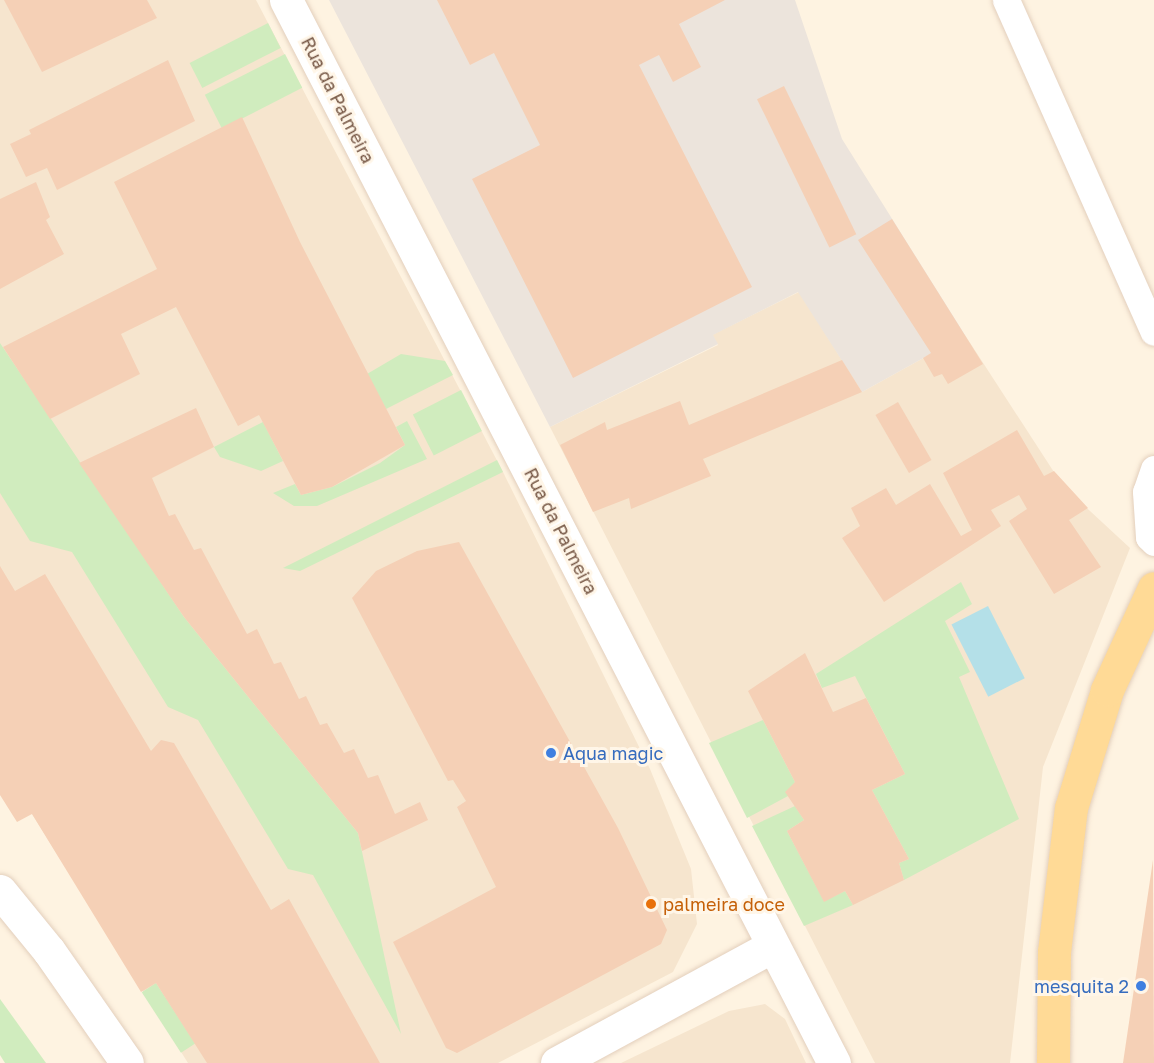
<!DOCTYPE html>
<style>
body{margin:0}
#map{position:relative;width:1154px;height:1063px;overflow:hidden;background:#fef3e1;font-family:"Golos Text",sans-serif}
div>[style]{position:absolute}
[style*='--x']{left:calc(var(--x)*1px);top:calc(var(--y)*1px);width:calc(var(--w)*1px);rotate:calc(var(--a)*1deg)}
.residential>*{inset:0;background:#f6e5ce}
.industrial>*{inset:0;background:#ece4dc}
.green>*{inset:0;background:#d0ecbe;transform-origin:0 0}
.water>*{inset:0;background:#b4e0e8;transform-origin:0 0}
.building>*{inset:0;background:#f5d0b6;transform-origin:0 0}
.roads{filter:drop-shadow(0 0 2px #e3cfbc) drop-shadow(0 0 2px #e3cfbc)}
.lane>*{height:27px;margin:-13.5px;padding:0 13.5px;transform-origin:13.5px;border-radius:13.5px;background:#fff}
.street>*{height:33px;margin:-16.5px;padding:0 16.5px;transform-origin:16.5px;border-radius:16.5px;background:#fff}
.primary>*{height:33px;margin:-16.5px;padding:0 16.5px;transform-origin:16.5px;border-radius:16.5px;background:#ffda96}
.dots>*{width:16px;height:16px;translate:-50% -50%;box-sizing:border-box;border:3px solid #fff6e8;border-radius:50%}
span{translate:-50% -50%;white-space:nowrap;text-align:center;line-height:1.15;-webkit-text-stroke:6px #fff6e8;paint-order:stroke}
.street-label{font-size:18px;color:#775846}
.shop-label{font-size:18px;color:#366cbe}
.left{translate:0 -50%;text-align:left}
.right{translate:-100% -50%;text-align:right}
.food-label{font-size:18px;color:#c56008}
</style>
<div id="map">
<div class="residential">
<i style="clip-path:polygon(0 0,256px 0,503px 472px,650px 769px,691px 869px,697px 924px,673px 972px,498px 1063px,188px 1063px,32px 814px,0 795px)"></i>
<i style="clip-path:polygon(799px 292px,862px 392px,965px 335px,1063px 486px,1130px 548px,1043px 767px,1010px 1063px,875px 1063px,550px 427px,718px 345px,712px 335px)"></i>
<i style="clip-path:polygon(765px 1004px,785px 1019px,806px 1063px,621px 1063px,729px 1011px)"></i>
</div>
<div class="industrial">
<i style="clip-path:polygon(329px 0,795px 0,842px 139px,965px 335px,862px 392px,798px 292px,713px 335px,718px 344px,550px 427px)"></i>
</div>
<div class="green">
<i style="left:268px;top:23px;width:28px;height:88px;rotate:63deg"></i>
<i style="left:285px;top:54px;width:38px;height:90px;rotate:63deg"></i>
<i style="clip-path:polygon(0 343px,184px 617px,358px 833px,401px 1034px,313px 875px,288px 869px,198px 720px,168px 707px,72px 552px,30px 541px,0 493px)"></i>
<i style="clip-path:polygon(401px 354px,445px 361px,453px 375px,386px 409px,367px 374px)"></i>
<i style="left:461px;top:390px;width:46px;height:54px;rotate:63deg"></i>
<i style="clip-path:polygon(407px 421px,427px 459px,317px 506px,294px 506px,273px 493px,295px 484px,301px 495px,332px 487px,380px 463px,405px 445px,396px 427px)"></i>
<i style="clip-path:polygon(263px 422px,283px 461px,261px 471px,220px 457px,214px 447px)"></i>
<i style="clip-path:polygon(497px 460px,503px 472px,300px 571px,283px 568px)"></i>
<i style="clip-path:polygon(961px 582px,972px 604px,945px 621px,970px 672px,959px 677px,1019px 819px,904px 880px,899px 863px,909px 859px,872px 790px,905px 774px,855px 676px,822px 688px,816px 674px)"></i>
<i style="clip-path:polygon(763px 720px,795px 782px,788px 796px,747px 818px,709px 743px)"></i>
<i style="clip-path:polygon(795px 806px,804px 820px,787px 831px,824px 901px,845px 891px,853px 905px,804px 926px,752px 826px)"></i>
<i style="left:156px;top:983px;width:72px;height:17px;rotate:57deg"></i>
<i style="clip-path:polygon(0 999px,46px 1063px,5px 1063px,0 1055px)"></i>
</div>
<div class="water">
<i style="left:988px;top:606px;width:81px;height:41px;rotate:63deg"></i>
</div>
<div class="building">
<i style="clip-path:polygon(4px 0,147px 0,157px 18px,42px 72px)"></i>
<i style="clip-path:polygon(437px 0,725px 0,679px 24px,701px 67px,673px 82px,659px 55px,639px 65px,752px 287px,573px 378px,472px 179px,540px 145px,494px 53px,470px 65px)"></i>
<i style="clip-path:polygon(168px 60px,195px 121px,57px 190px,47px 168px,26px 177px,10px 144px,31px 134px,29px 130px)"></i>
<i style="left:784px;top:86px;width:165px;height:30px;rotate:64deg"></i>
<i style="clip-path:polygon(242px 117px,300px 242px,405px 445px,332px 487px,301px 495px,259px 415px,238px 426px,176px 307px,121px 334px,140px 374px,50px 419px,3px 347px,157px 269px,114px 182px)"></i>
<i style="clip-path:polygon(36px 182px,50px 217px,46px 220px,64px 254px,0 289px,0 199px)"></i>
<i style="clip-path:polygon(892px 219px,983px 364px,948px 384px,942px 374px,934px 377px,923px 358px,931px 353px,858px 240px)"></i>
<i style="clip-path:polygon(842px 360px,862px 392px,703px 459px,711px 476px,631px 509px,629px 498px,593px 512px,560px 445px,605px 422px,607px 430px,680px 401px,689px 425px)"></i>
<i style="left:898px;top:402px;width:67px;height:26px;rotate:60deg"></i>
<i style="clip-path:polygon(196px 408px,214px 447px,152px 478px,169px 516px,175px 514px,194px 550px,201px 548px,247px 634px,257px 629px,274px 664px,281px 662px,299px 699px,306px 696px,320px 725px,327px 723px,344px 753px,354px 749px,368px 778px,378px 775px,395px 814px,420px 802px,428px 820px,362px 851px,358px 833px,184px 617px,79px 463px)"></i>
<i style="clip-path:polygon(1017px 430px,1044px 476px,1054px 471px,1088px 508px,1069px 520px,1101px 567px,1054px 594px,1009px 521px,1027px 509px,1019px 495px,991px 510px,1001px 526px,884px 602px,842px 538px,860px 526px,851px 508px,886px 488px,896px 505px,930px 484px,961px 536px,972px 530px,943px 473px)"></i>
<i style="clip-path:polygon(459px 542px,618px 828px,667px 930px,661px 944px,457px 1053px,446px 1048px,393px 942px,496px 887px,457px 807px,466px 801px,453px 780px,448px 781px,352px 598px,376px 571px,417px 551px)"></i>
<i style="clip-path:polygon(0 566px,15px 591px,45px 574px,151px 751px,161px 740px,174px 743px,271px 910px,289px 899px,380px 1063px,207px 1063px,156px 983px,141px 992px,32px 814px,17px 822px,0 795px)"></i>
<i style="clip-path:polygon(805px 653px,833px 712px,866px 698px,905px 774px,872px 790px,909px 859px,899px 863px,904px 880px,853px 905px,845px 891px,824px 902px,787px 831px,804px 820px,785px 792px,795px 782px,748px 691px)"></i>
<i style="clip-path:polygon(1153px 860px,1154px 1063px,1123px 1063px)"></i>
</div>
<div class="roads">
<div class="lane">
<i style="--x:1006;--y:0;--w:363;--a:66"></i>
<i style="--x:1154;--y:469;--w:24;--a:109"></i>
<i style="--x:1146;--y:492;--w:45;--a:86.2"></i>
<i style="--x:1149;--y:537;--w:7;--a:45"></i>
</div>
<div class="street">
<i style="--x:286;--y:0;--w:1196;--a:62.73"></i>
<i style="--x:0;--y:891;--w:77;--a:50.8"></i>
<i style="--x:49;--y:951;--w:136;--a:55.1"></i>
<i style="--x:557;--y:1063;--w:243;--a:-28.5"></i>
</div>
<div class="primary">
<i style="--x:1053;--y:1063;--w:111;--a:-89.5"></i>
<i style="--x:1054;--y:952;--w:145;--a:-83.3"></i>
<i style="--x:1071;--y:808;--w:123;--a:-73"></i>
<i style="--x:1107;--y:690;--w:112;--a:-65.3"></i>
</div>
</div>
<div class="dots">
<i style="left:551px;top:753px;background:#3f7fe0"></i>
<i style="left:651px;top:904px;background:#e8710a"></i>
<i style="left:1141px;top:986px;background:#3f7fe0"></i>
</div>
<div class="street-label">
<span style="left:338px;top:100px;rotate:63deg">Rua da Palmeira</span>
<span style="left:561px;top:531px;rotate:63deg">Rua da Palmeira</span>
</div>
<div class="shop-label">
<span class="left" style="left:563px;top:753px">Aqua magic</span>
<span class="right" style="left:1129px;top:986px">mesquita 2</span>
</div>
<div class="food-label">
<span class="left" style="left:663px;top:904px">palmeira doce</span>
</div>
</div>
